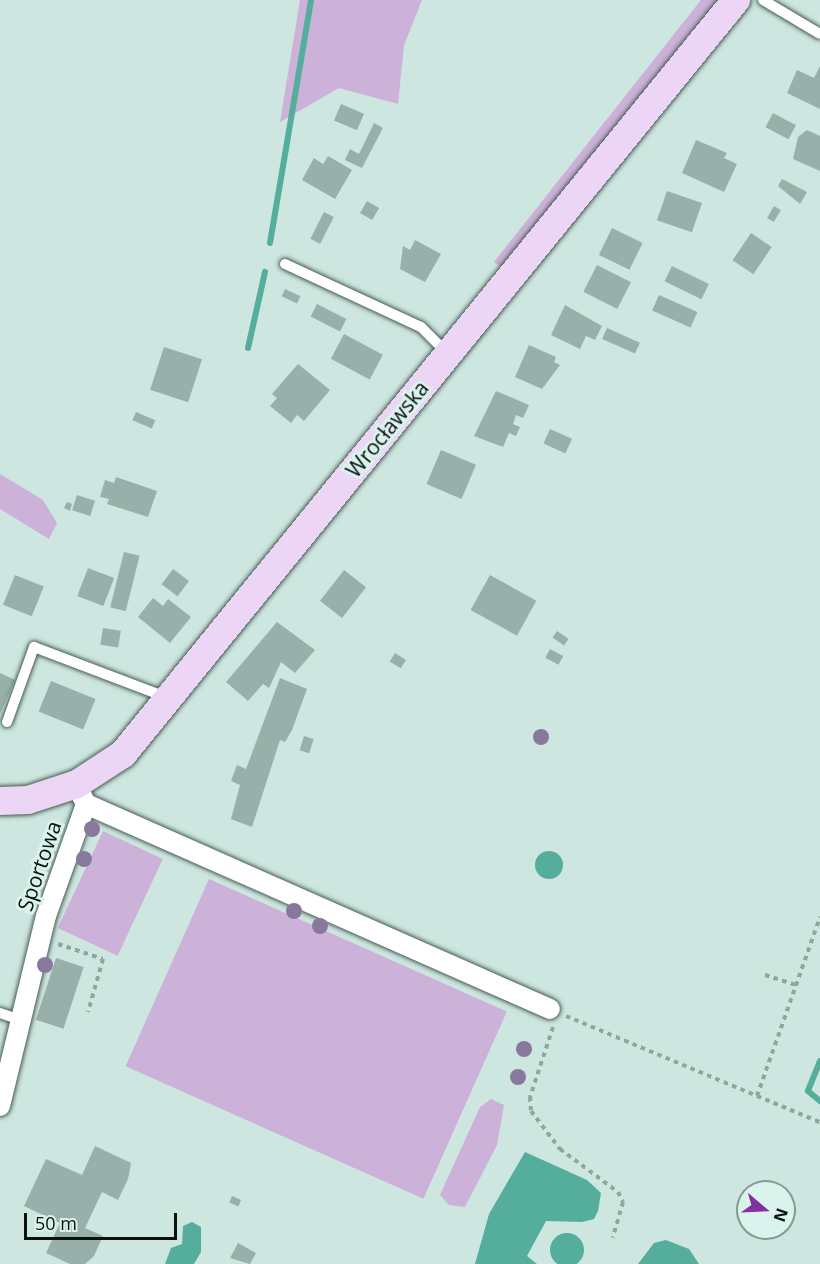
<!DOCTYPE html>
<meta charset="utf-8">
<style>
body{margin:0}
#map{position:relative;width:820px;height:1264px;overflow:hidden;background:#cde6df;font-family:"Open Sans",sans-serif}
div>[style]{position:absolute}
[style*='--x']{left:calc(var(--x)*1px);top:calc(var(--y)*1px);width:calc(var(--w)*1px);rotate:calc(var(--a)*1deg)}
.green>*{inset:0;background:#ccb1d9;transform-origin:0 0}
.water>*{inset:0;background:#54ae9b}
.round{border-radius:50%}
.stream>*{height:6px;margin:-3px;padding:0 3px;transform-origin:3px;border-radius:3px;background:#54ae9b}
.building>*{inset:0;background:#99b0aa;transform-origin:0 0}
.path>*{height:4px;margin-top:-2px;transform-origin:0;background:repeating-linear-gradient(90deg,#91a59f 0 4.5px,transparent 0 9px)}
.roads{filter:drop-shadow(0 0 2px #475c57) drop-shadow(0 0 2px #475c57)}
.lane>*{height:10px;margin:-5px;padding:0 5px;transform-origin:5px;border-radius:5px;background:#fff}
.street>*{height:20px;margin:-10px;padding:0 10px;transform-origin:10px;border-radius:10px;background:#fff}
.secondary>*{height:28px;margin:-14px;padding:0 14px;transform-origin:14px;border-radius:14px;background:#ecd5f5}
.trees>*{width:16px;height:16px;margin:-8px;border-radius:50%;background:#88789b}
span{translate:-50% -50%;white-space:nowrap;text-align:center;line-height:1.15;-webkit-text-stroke:6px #daf3ec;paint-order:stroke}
.street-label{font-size:21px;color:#0a1210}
.north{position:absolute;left:736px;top:1180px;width:60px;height:60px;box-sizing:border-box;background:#daf3ec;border:2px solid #879994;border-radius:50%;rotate:109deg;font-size:16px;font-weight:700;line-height:24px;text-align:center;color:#0a1210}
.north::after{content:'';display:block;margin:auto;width:21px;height:27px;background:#8231a1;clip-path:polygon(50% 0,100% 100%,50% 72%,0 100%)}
.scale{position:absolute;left:24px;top:1213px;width:153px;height:27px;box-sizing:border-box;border:3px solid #0a1210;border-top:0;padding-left:8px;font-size:18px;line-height:21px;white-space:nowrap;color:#0a1210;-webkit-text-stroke:4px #daf3ec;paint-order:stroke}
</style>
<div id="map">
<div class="green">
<i style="clip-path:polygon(300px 0,422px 0,404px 45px,398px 104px,339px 88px,280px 122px)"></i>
<i style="clip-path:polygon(701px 0,722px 0,504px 269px,494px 262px)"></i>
<i style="clip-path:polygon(0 474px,43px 500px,57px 523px,49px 539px,0 509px)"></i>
<i style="left:103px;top:831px;width:66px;height:107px;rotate:25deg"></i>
<i style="left:209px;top:879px;width:326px;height:205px;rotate:24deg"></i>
<i style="clip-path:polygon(491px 1099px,504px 1105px,497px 1145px,465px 1207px,449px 1205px,440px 1195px,480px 1107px)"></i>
</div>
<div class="water">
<i class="round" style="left:535px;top:851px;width:28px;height:28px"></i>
<i style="clip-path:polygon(525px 1152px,587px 1180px,601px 1193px,598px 1211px,594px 1219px,582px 1222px,546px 1221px,527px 1256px,537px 1264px,475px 1264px,489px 1214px)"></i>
<i style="clip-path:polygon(192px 1222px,201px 1227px,201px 1252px,194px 1264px,165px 1264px,171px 1248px,182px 1244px,183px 1226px)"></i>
<i class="round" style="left:550px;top:1233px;width:34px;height:34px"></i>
<i style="clip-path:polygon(666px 1240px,689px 1249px,699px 1264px,638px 1264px,654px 1243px)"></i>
</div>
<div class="stream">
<i style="--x:270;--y:243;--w:246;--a:-80.4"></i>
<i style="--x:248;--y:348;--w:78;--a:-77.4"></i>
<i style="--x:820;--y:1061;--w:32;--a:112"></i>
<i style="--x:808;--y:1091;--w:16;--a:40"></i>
</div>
<div class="building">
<i style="clip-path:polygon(820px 66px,820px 109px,787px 93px,797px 70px,814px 78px)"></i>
<i style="left:341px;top:104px;width:25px;height:18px;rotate:23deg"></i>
<i style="left:773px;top:113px;width:26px;height:16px;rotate:28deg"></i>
<i style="clip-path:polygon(374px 123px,383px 128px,362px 168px,345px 160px,350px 149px,359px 154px)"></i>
<i style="clip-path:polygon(807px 130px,820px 136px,820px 171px,793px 159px,798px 137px)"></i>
<i style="clip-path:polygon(696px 140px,727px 153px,724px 158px,737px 164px,724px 192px,682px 173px)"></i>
<i style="clip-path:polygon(328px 156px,352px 170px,335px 199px,302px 180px,314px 158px,323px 164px)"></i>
<i style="clip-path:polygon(782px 179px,807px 192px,800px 204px,778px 186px)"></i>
<i style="left:667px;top:191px;width:37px;height:31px;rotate:19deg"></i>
<i style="left:367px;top:201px;width:14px;height:14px;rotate:30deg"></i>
<i style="left:774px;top:206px;width:8px;height:14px;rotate:30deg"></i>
<i style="left:324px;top:212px;width:11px;height:30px;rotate:27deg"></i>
<i style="left:612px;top:228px;width:34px;height:30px;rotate:26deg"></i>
<i style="left:751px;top:233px;width:25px;height:33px;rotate:34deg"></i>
<i style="clip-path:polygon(415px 240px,441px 254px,425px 282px,400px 269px,403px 246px,410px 250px)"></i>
<i style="left:597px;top:265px;width:38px;height:30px;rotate:27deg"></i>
<i style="left:672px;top:266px;width:41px;height:17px;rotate:26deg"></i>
<i style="left:285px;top:289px;width:17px;height:8px;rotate:25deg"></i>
<i style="left:659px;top:295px;width:42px;height:17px;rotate:24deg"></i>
<i style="left:317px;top:304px;width:33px;height:14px;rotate:27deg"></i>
<i style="clip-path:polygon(565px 305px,602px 326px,595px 340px,586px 336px,580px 349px,551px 335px)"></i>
<i style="left:607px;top:328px;width:36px;height:12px;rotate:24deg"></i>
<i style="left:344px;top:334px;width:44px;height:28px;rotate:28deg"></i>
<i style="clip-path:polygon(529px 345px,556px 357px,554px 362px,560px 365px,542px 389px,515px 377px)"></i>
<i style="left:164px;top:347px;width:40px;height:45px;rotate:18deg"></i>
<i style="clip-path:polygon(298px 364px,330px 390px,304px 421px,297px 415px,291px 423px,270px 406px,277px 398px,272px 394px)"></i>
<i style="clip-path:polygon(496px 391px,529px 405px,523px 418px,516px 415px,513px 424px,520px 427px,516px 436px,509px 433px,503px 447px,474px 436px)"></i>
<i style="left:136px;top:412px;width:21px;height:9px;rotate:23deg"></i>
<i style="left:550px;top:429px;width:24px;height:16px;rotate:24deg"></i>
<i style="left:441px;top:450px;width:38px;height:37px;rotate:23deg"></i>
<i style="clip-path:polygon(116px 477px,157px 491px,148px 517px,107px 504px,109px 499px,100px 497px,105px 480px,114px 483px)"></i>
<i style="left:77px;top:495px;width:19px;height:16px;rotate:18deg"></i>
<i style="clip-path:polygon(67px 502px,72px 504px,70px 511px,64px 508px)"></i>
<i style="left:124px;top:552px;width:16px;height:57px;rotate:14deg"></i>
<i style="left:88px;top:568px;width:28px;height:30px;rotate:21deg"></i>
<i style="left:173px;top:569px;width:20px;height:19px;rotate:37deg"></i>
<i style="left:344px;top:570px;width:28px;height:39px;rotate:38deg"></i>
<i style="left:15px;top:575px;width:31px;height:32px;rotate:22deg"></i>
<i style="left:490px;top:575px;width:53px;height:40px;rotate:29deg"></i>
<i style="clip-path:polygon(153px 598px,163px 606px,168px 599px,191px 617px,170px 643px,138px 617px)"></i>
<i style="clip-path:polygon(277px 622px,315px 650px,295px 673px,281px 662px,269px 688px,263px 684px,248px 701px,226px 682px)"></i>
<i style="left:103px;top:628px;width:18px;height:17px;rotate:9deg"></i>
<i style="left:557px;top:631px;width:14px;height:8px;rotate:34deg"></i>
<i style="left:550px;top:649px;width:15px;height:10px;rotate:28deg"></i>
<i style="left:395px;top:653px;width:13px;height:10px;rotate:32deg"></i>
<i style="clip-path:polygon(0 673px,15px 680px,0 714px)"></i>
<i style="clip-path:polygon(280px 678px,307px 689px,292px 730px,285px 742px,280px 740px,252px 827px,231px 819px,240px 785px,231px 781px,237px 765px,246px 769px)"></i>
<i style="left:51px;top:681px;width:48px;height:33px;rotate:22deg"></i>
<i style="left:304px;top:736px;width:10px;height:15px;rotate:17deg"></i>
<i style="left:56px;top:958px;width:29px;height:65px;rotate:18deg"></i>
<i style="clip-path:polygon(95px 1146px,131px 1163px,128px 1179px,118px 1200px,102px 1192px,85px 1228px,103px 1236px,94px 1256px,85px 1264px,70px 1264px,46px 1253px,60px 1223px,24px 1206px,46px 1159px,82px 1175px)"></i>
<i style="left:232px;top:1196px;width:10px;height:7px;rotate:24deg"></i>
<i style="clip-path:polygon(238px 1243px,256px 1253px,250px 1264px,230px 1258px)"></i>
</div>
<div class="path">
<i style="--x:58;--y:944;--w:47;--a:18.4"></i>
<i style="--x:103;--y:959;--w:55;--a:105.8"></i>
<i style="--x:765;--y:975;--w:33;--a:18"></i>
<i style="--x:566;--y:1016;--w:275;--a:22.7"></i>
<i style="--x:553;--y:1027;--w:74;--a:108.2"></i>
<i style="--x:530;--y:1097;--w:14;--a:86"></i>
<i style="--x:531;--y:1111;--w:48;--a:52.7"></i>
<i style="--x:560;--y:1149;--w:72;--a:36.6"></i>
<i style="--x:618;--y:1192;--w:11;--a:63"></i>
<i style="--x:623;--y:1202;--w:37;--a:106"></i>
<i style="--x:757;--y:1096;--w:190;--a:-70.6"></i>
</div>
<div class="roads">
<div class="lane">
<i style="--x:763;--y:0;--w:66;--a:30.8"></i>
<i style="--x:285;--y:264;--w:150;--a:24.9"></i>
<i style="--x:421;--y:327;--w:38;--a:45"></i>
<i style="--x:7;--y:722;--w:80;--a:-70.2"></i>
<i style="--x:34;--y:647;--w:143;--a:20.8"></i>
<i style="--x:0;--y:1013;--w:21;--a:19"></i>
</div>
<div class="street">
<i style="--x:86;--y:804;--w:507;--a:23.84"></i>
<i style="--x:0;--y:1106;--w:195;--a:-76.4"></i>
<i style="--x:46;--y:916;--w:119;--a:-70.3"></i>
<i style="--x:86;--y:804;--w:13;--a:-117"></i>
</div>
<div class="secondary">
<i style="--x:0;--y:801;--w:28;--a:-2"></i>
<i style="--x:28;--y:800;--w:52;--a:-18.1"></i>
<i style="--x:77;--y:784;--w:55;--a:-33.1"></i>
<i style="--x:123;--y:754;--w:972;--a:-50.89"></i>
</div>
</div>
<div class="trees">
<i style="left:541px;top:737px"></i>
<i style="left:92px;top:829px"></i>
<i style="left:84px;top:859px"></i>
<i style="left:294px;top:911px"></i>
<i style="left:320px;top:926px"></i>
<i style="left:45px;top:965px"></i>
<i style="left:524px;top:1049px"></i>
<i style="left:518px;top:1077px"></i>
</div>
<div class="street-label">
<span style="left:387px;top:429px;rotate:-51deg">Wrocławska</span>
<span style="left:39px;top:866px;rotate:-71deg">Sportowa</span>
</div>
<div class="north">N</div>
<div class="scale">50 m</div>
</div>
